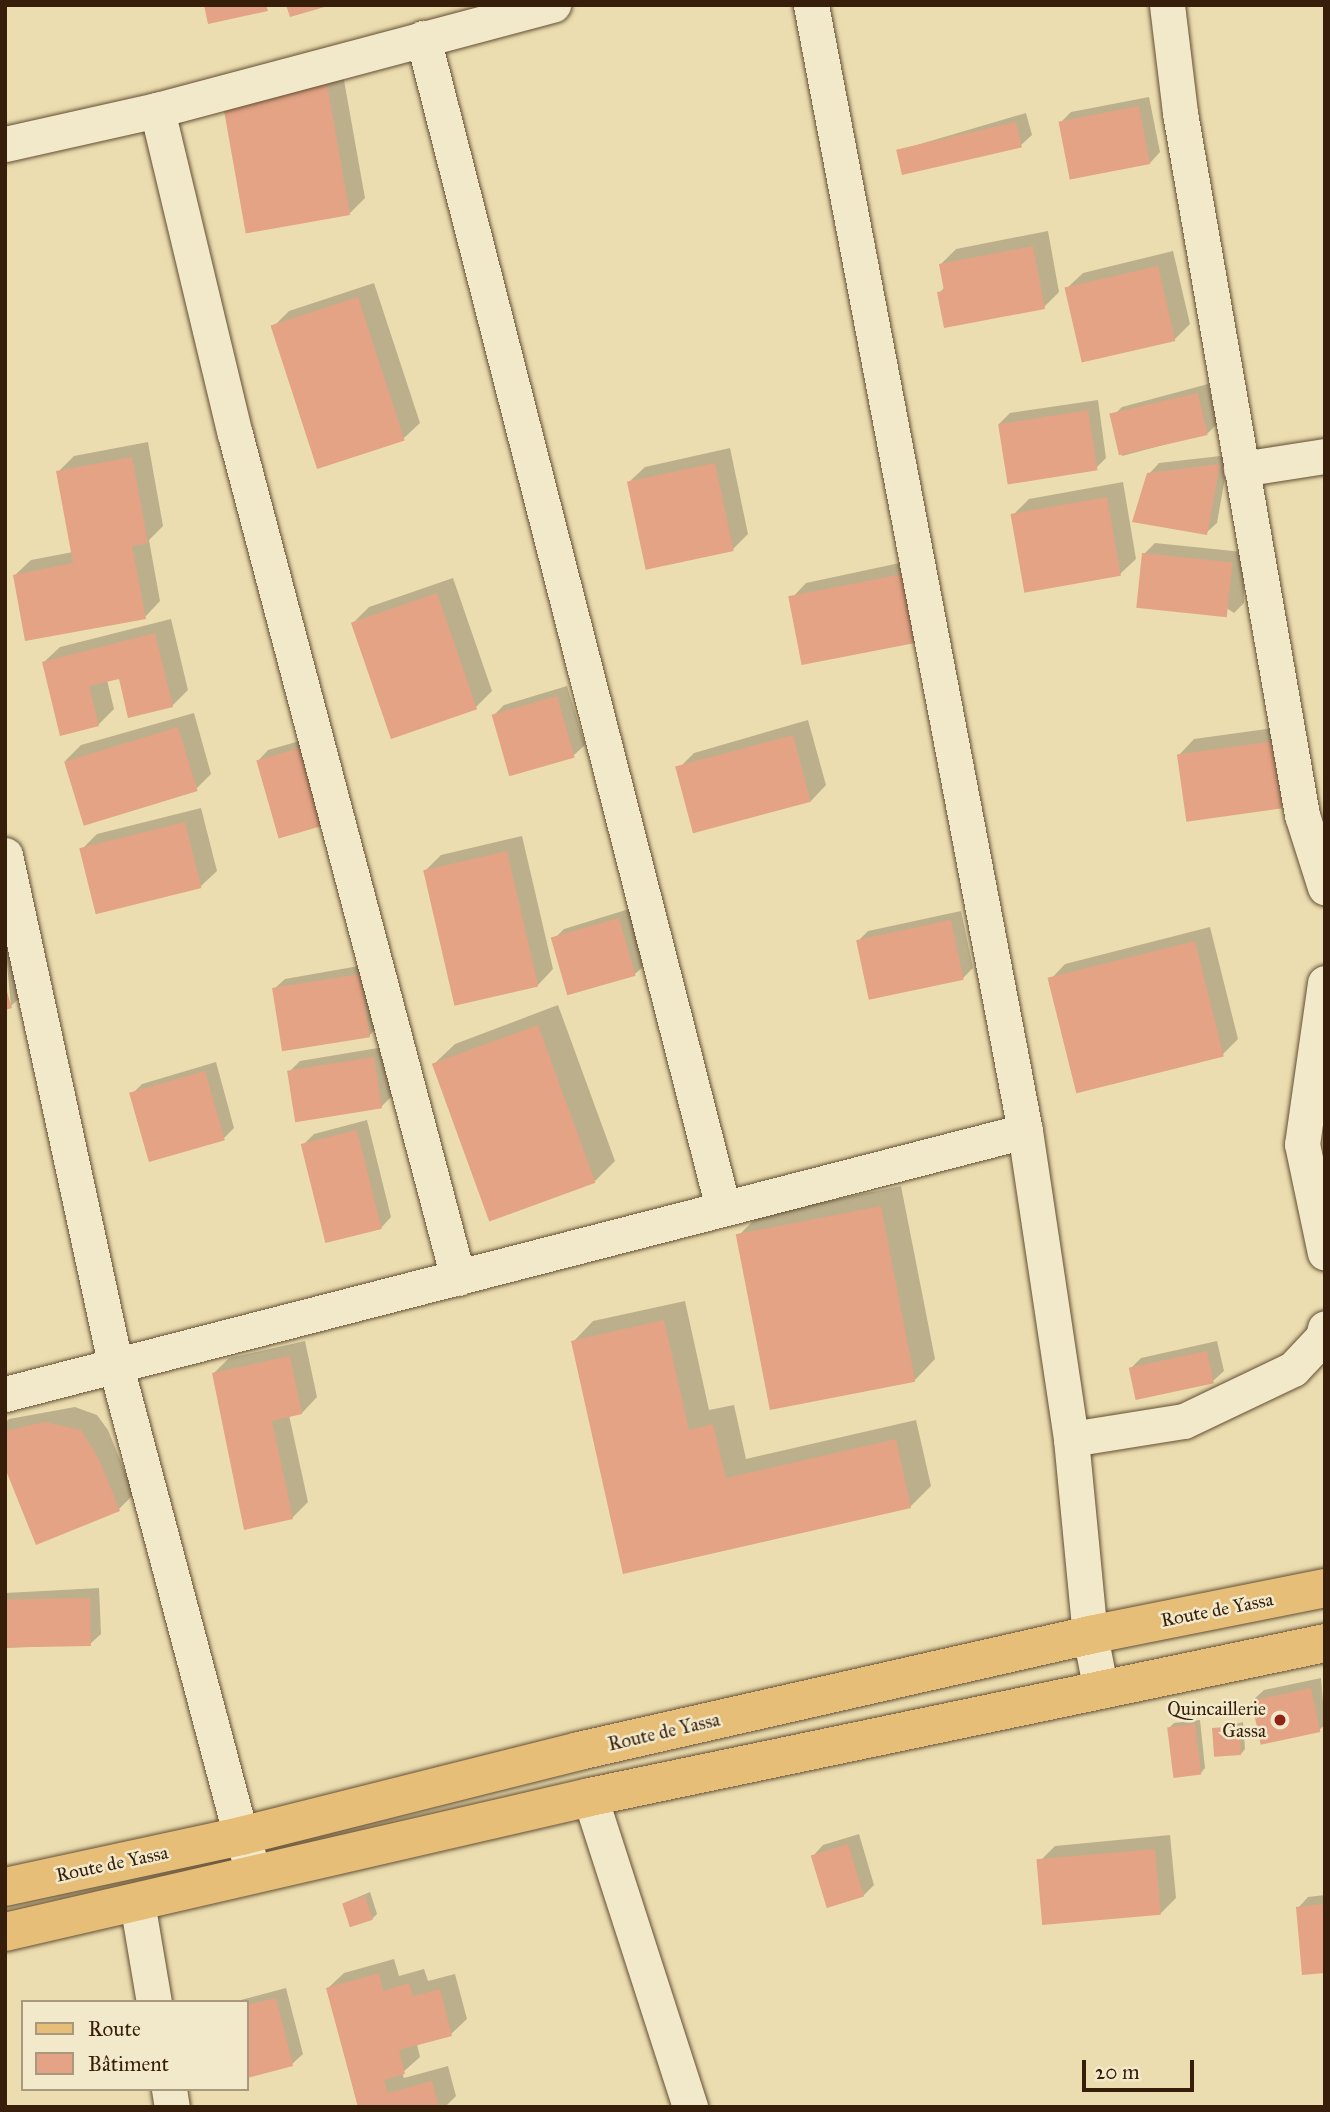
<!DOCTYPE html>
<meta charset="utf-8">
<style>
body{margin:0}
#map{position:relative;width:1330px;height:2112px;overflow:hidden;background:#ebddaf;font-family:"IM FELL Great Primer",serif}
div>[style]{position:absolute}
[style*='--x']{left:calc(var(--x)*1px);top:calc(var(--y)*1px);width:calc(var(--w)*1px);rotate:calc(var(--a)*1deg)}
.shadow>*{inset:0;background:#0003}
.building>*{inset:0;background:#e3a384;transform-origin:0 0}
.roads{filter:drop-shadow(0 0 2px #634e34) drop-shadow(0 0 2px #634e34)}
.minor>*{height:35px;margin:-17.5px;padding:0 17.5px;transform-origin:17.5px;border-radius:17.5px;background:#f2e9cb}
.primary>*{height:38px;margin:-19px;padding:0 19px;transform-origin:19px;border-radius:19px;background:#e6be78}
.dots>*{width:19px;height:19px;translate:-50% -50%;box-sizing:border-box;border:4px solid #f2e9cb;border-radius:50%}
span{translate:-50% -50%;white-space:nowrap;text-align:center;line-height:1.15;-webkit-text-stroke:5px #f2e9cb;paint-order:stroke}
.street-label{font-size:19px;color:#361e0b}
.poi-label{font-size:19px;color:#361e0b}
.right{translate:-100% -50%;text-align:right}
.frame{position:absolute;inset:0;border:7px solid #361e0b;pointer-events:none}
.legend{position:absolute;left:21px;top:2000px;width:228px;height:91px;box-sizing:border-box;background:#f2e9cb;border:2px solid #a7987e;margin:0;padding:9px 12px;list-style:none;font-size:21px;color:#361e0b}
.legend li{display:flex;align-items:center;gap:14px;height:35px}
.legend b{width:35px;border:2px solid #a7987e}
.scale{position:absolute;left:1082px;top:2060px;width:112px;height:32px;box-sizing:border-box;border:4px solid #361e0b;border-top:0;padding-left:9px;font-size:21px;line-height:24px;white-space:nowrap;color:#361e0b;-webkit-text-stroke:5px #f2e9cb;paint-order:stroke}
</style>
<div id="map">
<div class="shadow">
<i style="clip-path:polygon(342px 69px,365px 198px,350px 213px,225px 103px)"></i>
<i style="clip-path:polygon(1149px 97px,1160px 152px,1150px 163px,1060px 123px,1071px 112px)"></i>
<i style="clip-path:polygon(1026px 113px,1032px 135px,1021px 145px,900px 157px,910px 147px)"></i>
<i style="clip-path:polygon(1048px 231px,1059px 292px,1044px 307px,939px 293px,945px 287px,940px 265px,956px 249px)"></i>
<i style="clip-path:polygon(1173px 251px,1190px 324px,1174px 340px,1067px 288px,1083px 273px)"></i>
<i style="clip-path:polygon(374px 283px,420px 423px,404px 438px,273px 327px,289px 311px)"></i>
<i style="clip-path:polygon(1208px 384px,1218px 423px,1208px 433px,1122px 456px,1112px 417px,1122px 407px)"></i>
<i style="clip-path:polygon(1098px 400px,1106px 458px,1096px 468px,999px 424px,1010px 413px)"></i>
<i style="clip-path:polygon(148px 442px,163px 526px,149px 540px,160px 601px,145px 617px,15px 575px,31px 560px,73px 552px,58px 472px,74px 456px)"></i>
<i style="clip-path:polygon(730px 448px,748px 534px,732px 550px,629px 482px,645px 467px)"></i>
<i style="clip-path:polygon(1229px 455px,1217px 523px,1206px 533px,1149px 474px,1159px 463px)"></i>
<i style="clip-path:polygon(1123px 482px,1136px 559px,1120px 574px,1013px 515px,1029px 499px)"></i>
<i style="clip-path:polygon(1155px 543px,1243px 552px,1244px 603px,1234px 613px,1144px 554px)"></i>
<i style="clip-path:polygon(923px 558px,921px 640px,791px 599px,806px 583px)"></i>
<i style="clip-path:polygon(453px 578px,492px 691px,476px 707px,353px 623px,369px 607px)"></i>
<i style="clip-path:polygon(171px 619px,188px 690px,172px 706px,120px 677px,107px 680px,114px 709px,98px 725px,44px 662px,60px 647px)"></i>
<i style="clip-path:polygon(567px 686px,585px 745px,574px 755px,494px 715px,504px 705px)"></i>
<i style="clip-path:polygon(194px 713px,211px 774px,196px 789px,65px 761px,81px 745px)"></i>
<i style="clip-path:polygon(808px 720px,826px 785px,811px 801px,678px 769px,694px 753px)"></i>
<i style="clip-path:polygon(1288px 726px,1297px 790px,1282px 806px,1179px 755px,1194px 739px)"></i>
<i style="clip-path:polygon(324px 734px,335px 820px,258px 761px,268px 750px)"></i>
<i style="clip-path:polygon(201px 808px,217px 871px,201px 886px,81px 850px,97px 834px)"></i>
<i style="clip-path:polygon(522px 836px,553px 969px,538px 985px,425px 871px,441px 855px)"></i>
<i style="clip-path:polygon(629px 909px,646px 964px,635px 974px,553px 940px,564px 929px)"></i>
<i style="clip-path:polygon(961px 911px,973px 968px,963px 978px,858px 941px,868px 931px)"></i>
<i style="clip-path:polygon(1210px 927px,1238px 1039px,1222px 1055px,1050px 980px,1065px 964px)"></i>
<i style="clip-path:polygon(14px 941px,27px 991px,11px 1006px,5px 943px)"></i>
<i style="clip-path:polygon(370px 964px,379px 1025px,369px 1036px,274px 989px,285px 979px)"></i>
<i style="clip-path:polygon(558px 1005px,615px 1161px,595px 1181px,434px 1064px,455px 1044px)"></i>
<i style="clip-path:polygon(384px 1047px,392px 1096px,381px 1107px,289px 1072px,300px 1061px)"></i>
<i style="clip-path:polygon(216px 1062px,234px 1128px,224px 1138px,131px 1095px,142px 1084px)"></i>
<i style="clip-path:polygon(367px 1120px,391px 1217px,381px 1228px,303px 1145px,314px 1134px)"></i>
<i style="clip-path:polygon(901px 1186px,935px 1359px,915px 1380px,738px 1236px,759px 1215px)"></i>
<i style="clip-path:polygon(685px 1301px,709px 1410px,734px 1405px,746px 1459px,916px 1420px,931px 1486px,911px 1506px,624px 1572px,573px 1342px,593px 1321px)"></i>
<i style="clip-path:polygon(305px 1341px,317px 1397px,302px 1413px,289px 1415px,308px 1502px,292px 1518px,213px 1374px,229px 1358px)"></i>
<i style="clip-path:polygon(1217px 1341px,1224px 1371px,1213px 1381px,1131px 1368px,1141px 1358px)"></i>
<i style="clip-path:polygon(75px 1407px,97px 1415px,108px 1430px,134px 1494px,119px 1509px,5px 1464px,5px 1423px,9px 1419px)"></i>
<i style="clip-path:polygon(99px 1588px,101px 1634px,90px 1644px,5px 1648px,5px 1593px)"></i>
<i style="clip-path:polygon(1321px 1678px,1325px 1725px,1319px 1730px,1253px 1700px,1264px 1690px)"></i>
<i style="clip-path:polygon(1200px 1720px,1205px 1768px,1201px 1773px,1169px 1728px,1174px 1723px)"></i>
<i style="clip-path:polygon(1243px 1722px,1245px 1749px,1241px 1754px,1214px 1730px)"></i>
<i style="clip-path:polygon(859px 1834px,874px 1885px,864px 1895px,828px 1906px,813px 1856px,823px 1845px)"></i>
<i style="clip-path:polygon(1170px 1835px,1176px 1898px,1160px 1914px,1039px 1862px,1055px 1846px)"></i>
<i style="clip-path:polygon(370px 1892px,377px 1914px,372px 1919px,344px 1903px)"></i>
<i style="clip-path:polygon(1325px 1895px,1325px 1971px,1298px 1908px,1308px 1897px)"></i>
<i style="clip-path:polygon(394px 1959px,399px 1976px,424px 1969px,428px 1981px,455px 1974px,467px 2019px,451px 2034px,417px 2044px,420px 2057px,402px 2073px,404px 2078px,448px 2066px,456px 2096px,445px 2107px,358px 2107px,328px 1988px,344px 1973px)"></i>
<i style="clip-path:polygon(286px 1988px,303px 2054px,292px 2064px,247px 2076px,247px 2002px,233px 2002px)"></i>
</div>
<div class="building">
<i style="clip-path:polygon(204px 5px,266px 5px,268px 11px,208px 24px)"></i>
<i style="clip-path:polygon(286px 5px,328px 5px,328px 6px,290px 17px)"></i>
<i style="left:327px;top:84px;width:133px;height:106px;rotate:80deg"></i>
<i style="left:1139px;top:106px;width:59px;height:82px;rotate:79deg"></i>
<i style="left:1016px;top:122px;width:26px;height:123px;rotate:77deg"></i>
<i style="clip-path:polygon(1033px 246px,1045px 309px,944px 328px,937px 292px,944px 291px,939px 264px)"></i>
<i style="left:1158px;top:266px;width:77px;height:96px;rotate:77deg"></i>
<i style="left:358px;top:297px;width:151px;height:92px;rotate:72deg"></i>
<i style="left:1198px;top:393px;width:43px;height:91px;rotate:77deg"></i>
<i style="left:1088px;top:410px;width:61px;height:91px;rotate:81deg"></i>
<i style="clip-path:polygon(132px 457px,148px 543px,132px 546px,146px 619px,25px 641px,13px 575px,73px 563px,56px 471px)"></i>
<i style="left:715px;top:463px;width:90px;height:90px;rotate:78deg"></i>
<i style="clip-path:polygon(1220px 464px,1207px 535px,1132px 522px,1147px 473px)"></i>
<i style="left:1107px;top:497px;width:80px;height:98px;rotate:80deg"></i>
<i style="left:1142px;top:553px;width:91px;height:55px;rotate:6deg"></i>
<i style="left:908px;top:573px;width:70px;height:122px;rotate:79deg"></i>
<i style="left:437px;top:593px;width:123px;height:91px;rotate:71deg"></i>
<i style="clip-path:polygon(155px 633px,173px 707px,128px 718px,119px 679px,89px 686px,99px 726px,60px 736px,42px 662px)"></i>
<i style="left:557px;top:696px;width:64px;height:68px;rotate:74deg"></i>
<i style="left:178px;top:727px;width:67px;height:119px;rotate:73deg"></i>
<i style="left:793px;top:735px;width:69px;height:122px;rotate:75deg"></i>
<i style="left:1273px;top:741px;width:68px;height:97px;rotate:82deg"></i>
<i style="left:314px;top:744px;width:81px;height:60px;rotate:74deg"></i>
<i style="left:185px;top:822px;width:68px;height:109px;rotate:76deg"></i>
<i style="left:507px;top:851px;width:139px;height:86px;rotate:77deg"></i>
<i style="left:619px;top:918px;width:60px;height:71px;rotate:74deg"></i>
<i style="left:951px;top:920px;width:61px;height:97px;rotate:78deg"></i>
<i style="left:1195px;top:941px;width:119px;height:152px;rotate:76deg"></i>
<i style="left:360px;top:974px;width:64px;height:89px;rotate:81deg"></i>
<i style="clip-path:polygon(5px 985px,12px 1008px,5px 1010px)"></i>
<i style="left:538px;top:1025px;width:168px;height:113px;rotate:70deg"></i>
<i style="left:374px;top:1057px;width:52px;height:88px;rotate:81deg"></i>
<i style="left:205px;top:1071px;width:72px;height:79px;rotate:74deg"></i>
<i style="left:357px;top:1130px;width:102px;height:58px;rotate:76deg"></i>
<i style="left:881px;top:1206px;width:179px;height:148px;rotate:79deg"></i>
<i style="clip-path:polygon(664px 1320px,689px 1430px,713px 1424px,726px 1478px,896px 1439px,911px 1508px,623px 1574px,571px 1341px)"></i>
<i style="left:1207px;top:1351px;width:33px;height:80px;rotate:78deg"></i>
<i style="clip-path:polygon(290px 1356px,302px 1414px,272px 1421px,293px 1519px,244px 1530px,212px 1373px)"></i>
<i style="clip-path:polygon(45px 1422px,81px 1430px,99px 1459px,120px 1511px,36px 1545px,5px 1468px,5px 1431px)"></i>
<i style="left:90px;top:1598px;width:48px;height:85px;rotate:89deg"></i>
<i style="left:1311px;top:1688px;width:45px;height:61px;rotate:78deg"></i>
<i style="left:1195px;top:1724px;width:51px;height:28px;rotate:83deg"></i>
<i style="left:1239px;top:1726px;width:29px;height:27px;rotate:86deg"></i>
<i style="left:848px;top:1844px;width:55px;height:39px;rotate:73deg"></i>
<i style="left:1155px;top:1849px;width:66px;height:119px;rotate:85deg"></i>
<i style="left:365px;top:1896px;width:25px;height:24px;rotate:72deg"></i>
<i style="clip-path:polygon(1325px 1904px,1325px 1973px,1302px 1975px,1296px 1907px)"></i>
<i style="clip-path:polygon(379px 1973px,383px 1991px,409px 1983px,413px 1996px,440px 1989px,452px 2036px,399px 2050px,405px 2074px,384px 2080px,388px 2093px,432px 2081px,439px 2107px,358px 2107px,326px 1988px)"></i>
<i style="clip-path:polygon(276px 1998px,293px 2066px,247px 2078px,247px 2005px)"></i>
</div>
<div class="roads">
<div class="minor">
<i style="--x:811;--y:5;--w:1146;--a:79.24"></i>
<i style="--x:1025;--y:1131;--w:311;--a:81.5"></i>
<i style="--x:1071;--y:1439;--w:197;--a:84.5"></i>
<i style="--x:1090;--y:1635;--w:57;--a:78.9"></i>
<i style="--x:1167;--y:5;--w:109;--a:83.1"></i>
<i style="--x:1180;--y:113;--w:713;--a:80.14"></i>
<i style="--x:1302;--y:815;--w:76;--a:72.3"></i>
<i style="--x:423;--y:38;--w:1208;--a:75.62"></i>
<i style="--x:157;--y:110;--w:333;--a:76.5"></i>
<i style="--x:235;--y:434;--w:873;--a:75.2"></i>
<i style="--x:5;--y:144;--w:156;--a:-12.6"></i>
<i style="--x:157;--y:110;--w:410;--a:-14.9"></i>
<i style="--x:1241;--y:469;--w:85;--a:-8.8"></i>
<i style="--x:5;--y:855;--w:520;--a:77.78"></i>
<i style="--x:115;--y:1363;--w:489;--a:75.1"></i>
<i style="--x:241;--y:1836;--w:40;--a:69.8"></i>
<i style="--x:1325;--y:983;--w:163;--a:98.1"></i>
<i style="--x:1302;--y:1144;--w:111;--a:78.1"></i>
<i style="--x:5;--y:1394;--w:1053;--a:-14.46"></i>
<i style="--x:1071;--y:1439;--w:114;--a:-9.1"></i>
<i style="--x:1184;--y:1421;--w:121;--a:-25.5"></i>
<i style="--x:1293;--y:1369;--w:44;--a:-46.8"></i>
<i style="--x:1323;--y:1337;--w:9;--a:-77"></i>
<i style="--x:590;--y:1797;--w:326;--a:72.1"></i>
<i style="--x:137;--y:1902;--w:101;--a:80.4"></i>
<i style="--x:169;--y:2089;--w:18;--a:81"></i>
</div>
<div class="primary">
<i style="--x:5;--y:1887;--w:241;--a:-12.2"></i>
<i style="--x:241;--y:1836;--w:349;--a:-14.1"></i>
<i style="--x:579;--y:1751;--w:524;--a:-12.79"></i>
<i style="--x:1090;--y:1635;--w:240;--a:-11.3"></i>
<i style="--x:5;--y:1932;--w:600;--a:-12.99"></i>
<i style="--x:590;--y:1797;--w:751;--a:-11.83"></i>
</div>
</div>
<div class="dots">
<i style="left:1280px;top:1720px;background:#8f2418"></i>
</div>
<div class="street-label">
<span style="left:1217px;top:1610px;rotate:-11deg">Route de Yassa</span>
<span style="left:664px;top:1732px;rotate:-13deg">Route de Yassa</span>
<span style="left:112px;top:1864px;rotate:-12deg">Route de Yassa</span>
</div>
<div class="poi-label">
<span class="right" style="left:1266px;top:1720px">Quincaillerie<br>Gassa</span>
</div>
<div class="frame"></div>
<ul class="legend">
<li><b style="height:9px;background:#e6be78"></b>Route</li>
<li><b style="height:19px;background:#e3a384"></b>Bâtiment</li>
</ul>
<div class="scale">20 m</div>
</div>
